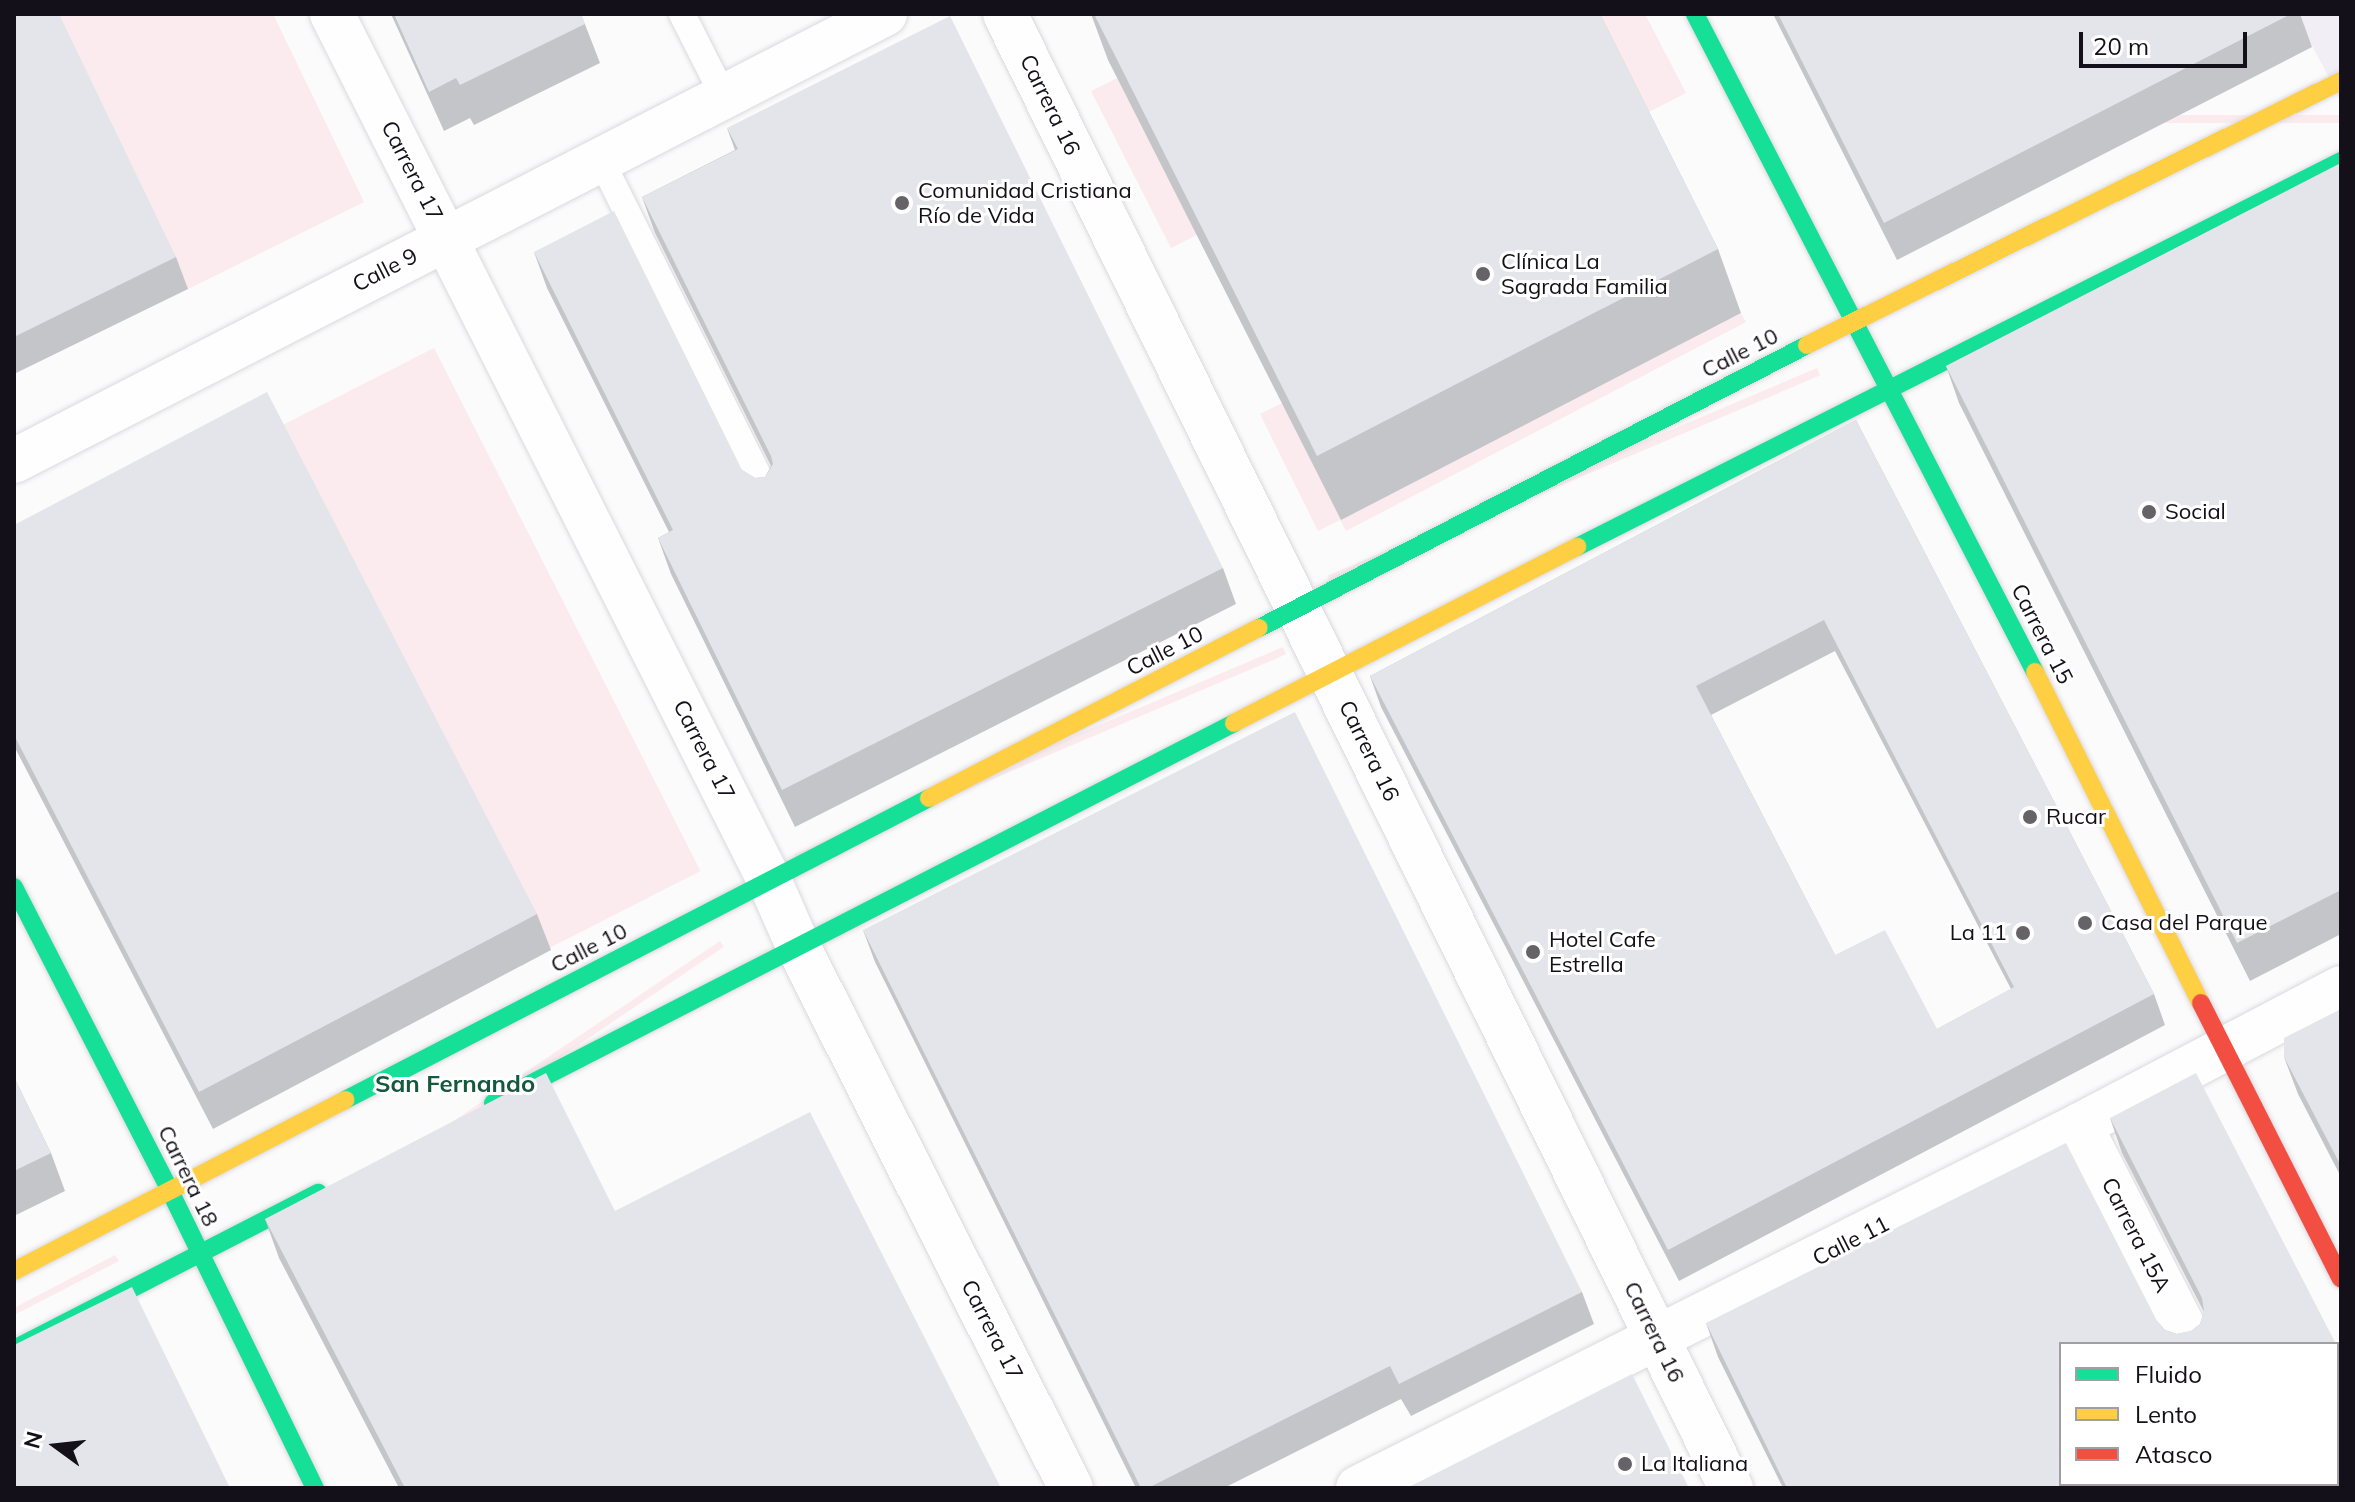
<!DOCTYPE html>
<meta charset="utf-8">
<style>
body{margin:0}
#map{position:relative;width:2355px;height:1502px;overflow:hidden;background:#fbfbfb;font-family:Mulish,sans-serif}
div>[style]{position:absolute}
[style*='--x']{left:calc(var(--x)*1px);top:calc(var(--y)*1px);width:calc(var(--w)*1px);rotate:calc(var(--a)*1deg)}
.built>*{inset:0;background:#f1eef6}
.green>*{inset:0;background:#fbeaee;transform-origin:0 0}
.roads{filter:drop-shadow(0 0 2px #dbd8de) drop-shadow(0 0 2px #dbd8de)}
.lane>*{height:26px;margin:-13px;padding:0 13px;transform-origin:13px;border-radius:13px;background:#fefefe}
.street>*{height:44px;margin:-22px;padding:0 22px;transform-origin:22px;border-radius:22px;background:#fefefe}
.fast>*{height:18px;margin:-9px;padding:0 9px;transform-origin:9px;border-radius:9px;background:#16e098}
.slow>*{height:18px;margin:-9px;padding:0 9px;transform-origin:9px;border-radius:9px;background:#ffcf43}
.jam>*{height:18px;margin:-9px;padding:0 9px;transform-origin:9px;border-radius:9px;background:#f24e42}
.wall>*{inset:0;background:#c4c5c9}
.building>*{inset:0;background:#e4e5ea}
.dots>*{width:22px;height:22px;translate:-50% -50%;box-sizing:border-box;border:4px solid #fff;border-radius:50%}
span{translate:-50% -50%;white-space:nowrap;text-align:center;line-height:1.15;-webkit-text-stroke:6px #fff;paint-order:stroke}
.street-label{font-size:22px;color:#141019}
.poi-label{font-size:22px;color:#141019}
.left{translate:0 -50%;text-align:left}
.right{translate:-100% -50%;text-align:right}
.neighbourhood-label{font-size:24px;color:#14583e;font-weight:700}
.frame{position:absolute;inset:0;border:16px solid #141019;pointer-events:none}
.legend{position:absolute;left:2059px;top:1342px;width:280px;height:144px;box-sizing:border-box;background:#fff;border:2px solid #a19fa3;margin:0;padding:10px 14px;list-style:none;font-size:24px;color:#141019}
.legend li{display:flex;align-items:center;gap:16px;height:40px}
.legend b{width:40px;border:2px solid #a19fa3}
.north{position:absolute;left:16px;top:1406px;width:80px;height:80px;-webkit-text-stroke:6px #fff;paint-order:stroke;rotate:285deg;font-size:22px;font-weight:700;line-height:32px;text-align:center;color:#141019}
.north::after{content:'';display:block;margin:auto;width:28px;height:36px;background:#141019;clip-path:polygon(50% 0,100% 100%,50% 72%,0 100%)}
.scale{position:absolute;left:2079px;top:32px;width:168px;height:36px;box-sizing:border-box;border:4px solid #141019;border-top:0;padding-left:10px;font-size:24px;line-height:28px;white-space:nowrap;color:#141019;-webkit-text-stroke:6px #fff;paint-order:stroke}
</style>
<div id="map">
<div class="built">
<i style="clip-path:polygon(2295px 14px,2341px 14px,2341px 103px,2333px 85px)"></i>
</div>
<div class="green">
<i style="clip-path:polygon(55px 14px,273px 14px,364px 202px,188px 289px)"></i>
<i style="clip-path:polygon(1592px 14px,1645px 14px,1686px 93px,1643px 115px)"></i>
<i style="left:1117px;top:78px;width:176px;height:29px;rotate:63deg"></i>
<i style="left:2341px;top:115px;width:8px;height:493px;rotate:90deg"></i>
<i style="clip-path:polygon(1741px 313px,1746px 322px,1346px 531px,1340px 520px,1318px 531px,1260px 414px,1282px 403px)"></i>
<i style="left:434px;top:348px;width:587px;height:173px;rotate:63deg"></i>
<i style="left:1817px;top:368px;width:8px;height:532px;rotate:67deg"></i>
<i style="left:1283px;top:647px;width:8px;height:531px;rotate:67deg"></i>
<i style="left:720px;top:941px;width:7px;height:531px;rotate:56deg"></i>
<i style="clip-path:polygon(115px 1255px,119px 1261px,14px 1315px,14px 1308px)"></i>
</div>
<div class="roads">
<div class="lane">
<i style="--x:682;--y:14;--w:93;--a:63.2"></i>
<i style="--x:601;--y:160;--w:379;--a:63.5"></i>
</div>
<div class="street">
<i style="--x:332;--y:14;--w:972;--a:63.22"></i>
<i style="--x:770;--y:882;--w:70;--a:66.4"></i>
<i style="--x:798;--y:946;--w:607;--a:63.27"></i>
<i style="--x:1005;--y:14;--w:1643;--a:63.78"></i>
<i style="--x:14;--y:461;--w:979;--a:-27.17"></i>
<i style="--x:2080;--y:1125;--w:246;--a:62.9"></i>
<i style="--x:1358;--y:1488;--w:808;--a:-26.69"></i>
<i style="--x:2080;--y:1125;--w:295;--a:-27.7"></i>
</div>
<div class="fast">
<i style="--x:1695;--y:14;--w:741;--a:62.67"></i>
<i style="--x:1577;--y:547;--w:856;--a:-26.8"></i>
<i style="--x:1259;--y:628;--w:617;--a:-27.31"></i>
<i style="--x:14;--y:887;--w:342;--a:62.8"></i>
<i style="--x:170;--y:1191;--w:331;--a:64"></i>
<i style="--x:345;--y:1100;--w:657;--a:-27.34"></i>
<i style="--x:493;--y:1103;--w:833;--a:-27.15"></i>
<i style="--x:14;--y:1349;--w:342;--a:-27.2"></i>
</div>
<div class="slow">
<i style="--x:1807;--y:345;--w:596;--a:-26.31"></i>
<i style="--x:2035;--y:672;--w:370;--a:63.4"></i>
<i style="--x:1234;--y:723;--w:386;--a:-27.2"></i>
<i style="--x:929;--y:798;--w:371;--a:-27.3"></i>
<i style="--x:14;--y:1271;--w:373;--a:-27.3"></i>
</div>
<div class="jam">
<i style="--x:2201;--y:1003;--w:309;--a:63.1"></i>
</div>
</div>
<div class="wall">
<i style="clip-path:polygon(14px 14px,176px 257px,188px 289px,14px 374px)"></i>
<i style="clip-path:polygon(391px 14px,581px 14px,600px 63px,474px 125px,470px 118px,444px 131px)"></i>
<i style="clip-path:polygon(1091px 14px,1600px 14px,1718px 249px,1741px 313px,1341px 520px,1108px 60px)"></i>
<i style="clip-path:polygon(1773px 14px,2300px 14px,2312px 47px,1897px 260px)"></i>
<i style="clip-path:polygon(727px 128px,1223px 568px,1236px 604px,795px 827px,671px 574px,658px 538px,669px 532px,547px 288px,534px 252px,742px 470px,755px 478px,765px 477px,771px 466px,655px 233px,642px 197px,735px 150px)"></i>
<i style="clip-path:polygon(2341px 163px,2341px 934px,2250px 981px,1959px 403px,1946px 366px)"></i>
<i style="clip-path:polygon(evenodd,1856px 420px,2154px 994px,2165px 1025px,1679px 1281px,1381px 707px,1370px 676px,1856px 420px,1835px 651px,2011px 989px,1937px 1029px,1835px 955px,1711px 715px,1835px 651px)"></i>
<i style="clip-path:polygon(14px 525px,537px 914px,551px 950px,213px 1129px,14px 746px)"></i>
<i style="clip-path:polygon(863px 930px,1582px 1292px,1594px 1324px,1411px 1416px,1401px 1399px,1224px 1488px,1136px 1488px,875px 962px)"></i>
<i style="clip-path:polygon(2341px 1009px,2341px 1177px,2298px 1094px,2284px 1057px)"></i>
<i style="clip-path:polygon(14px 1077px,51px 1153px,65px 1191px,14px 1216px)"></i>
<i style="clip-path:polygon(2110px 1118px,2336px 1344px,2061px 1484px,2337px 1484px,2341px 1488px,1783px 1488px,1718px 1357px,1706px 1323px,2157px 1321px,2165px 1330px,2177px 1334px,2191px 1331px,2200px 1324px,2204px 1312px,2122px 1153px)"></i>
<i style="clip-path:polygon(615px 1211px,1001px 1488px,399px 1488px,279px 1258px,265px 1219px)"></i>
</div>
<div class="building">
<i style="clip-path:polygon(14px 14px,59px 14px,176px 257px,14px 337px)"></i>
<i style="clip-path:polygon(394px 14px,581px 14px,585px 24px,460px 85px,456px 78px,429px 92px)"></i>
<i style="clip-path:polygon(1094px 14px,1600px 14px,1718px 249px,1317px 456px)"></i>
<i style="clip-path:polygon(1778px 14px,2291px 14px,1884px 223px)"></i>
<i style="clip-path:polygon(950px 16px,1223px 568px,782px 790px,658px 538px,673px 530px,534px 252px,614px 211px,742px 470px,755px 478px,765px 477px,773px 464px,771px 456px,642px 197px,738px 149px,727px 128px)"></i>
<i style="clip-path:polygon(2341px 163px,2341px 890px,2237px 943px,1946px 366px)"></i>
<i style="clip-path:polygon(267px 392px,537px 914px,199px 1092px,14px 735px,14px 525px)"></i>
<i style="clip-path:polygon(evenodd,1856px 420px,2154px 994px,1668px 1250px,1370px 676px,1856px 420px,1824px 620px,2014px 987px,1937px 1029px,1885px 930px,1835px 955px,1696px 686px,1824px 620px)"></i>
<i style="clip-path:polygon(1295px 712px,1582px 1292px,1399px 1384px,1390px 1366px,1148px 1488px,1141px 1488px,863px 930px)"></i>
<i style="clip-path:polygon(2341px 1009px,2341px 1166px,2284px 1057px,2284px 1038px)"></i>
<i style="clip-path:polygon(546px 1073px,615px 1211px,810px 1112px,1001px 1488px,405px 1488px,265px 1219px)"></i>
<i style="clip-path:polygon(2196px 1073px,2336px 1344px,2061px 1344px,2061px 1484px,2337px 1484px,2337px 1347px,2341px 1355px,2341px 1488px,1787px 1488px,1706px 1323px,2066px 1143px,2157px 1321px,2165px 1330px,2177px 1334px,2191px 1331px,2200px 1324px,2204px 1311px,2202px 1298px,2110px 1118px)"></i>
<i style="clip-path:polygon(14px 1077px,51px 1153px,14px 1171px)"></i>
<i style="clip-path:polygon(132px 1287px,230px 1488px,14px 1488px,14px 1345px)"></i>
<i style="clip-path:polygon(1632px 1374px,1689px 1488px,1408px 1488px)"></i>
</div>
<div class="dots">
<i style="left:902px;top:203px;background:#656268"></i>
<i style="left:1483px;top:274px;background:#656268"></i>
<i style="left:2149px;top:512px;background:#656268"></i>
<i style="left:2030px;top:817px;background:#656268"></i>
<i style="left:2085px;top:923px;background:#656268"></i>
<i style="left:2023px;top:933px;background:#656268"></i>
<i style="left:1533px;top:952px;background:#656268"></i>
<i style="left:1625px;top:1464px;background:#656268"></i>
</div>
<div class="street-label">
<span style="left:1050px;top:105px;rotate:64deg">Carrera 16</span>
<span style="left:412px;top:171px;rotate:63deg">Carrera 17</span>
<span style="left:385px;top:270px;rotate:-27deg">Calle 9</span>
<span style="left:1740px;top:353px;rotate:-27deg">Calle 10</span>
<span style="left:2042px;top:634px;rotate:63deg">Carrera 15</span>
<span style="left:1165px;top:651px;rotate:-27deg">Calle 10</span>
<span style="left:704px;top:750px;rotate:63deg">Carrera 17</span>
<span style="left:1369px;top:751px;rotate:64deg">Carrera 16</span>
<span style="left:589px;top:948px;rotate:-27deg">Calle 10</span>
<span style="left:188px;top:1176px;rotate:64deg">Carrera 18</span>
<span style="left:2136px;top:1235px;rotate:63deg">Carrera 15A</span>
<span style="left:1851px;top:1241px;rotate:-27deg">Calle 11</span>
<span style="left:992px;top:1330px;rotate:63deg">Carrera 17</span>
<span style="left:1654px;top:1332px;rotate:64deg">Carrera 16</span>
</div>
<div class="poi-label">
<span class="left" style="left:918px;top:203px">Comunidad Cristiana<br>Río de Vida</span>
<span class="left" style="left:1501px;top:274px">Clínica La<br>Sagrada Familia</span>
<span class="left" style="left:2165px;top:512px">Social</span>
<span class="left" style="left:2046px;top:817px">Rucar</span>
<span class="left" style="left:2101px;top:923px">Casa del Parque</span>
<span class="right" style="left:2007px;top:933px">La 11</span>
<span class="left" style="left:1549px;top:952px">Hotel Cafe<br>Estrella</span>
<span class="left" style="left:1641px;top:1464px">La Italiana</span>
</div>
<div class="neighbourhood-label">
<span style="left:455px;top:1084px">San Fernando</span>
</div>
<div class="frame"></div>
<ul class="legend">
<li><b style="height:10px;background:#16e098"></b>Fluido</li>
<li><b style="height:10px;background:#ffcf43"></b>Lento</li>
<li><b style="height:10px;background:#f24e42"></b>Atasco</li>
</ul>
<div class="north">N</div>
<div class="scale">20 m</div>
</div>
